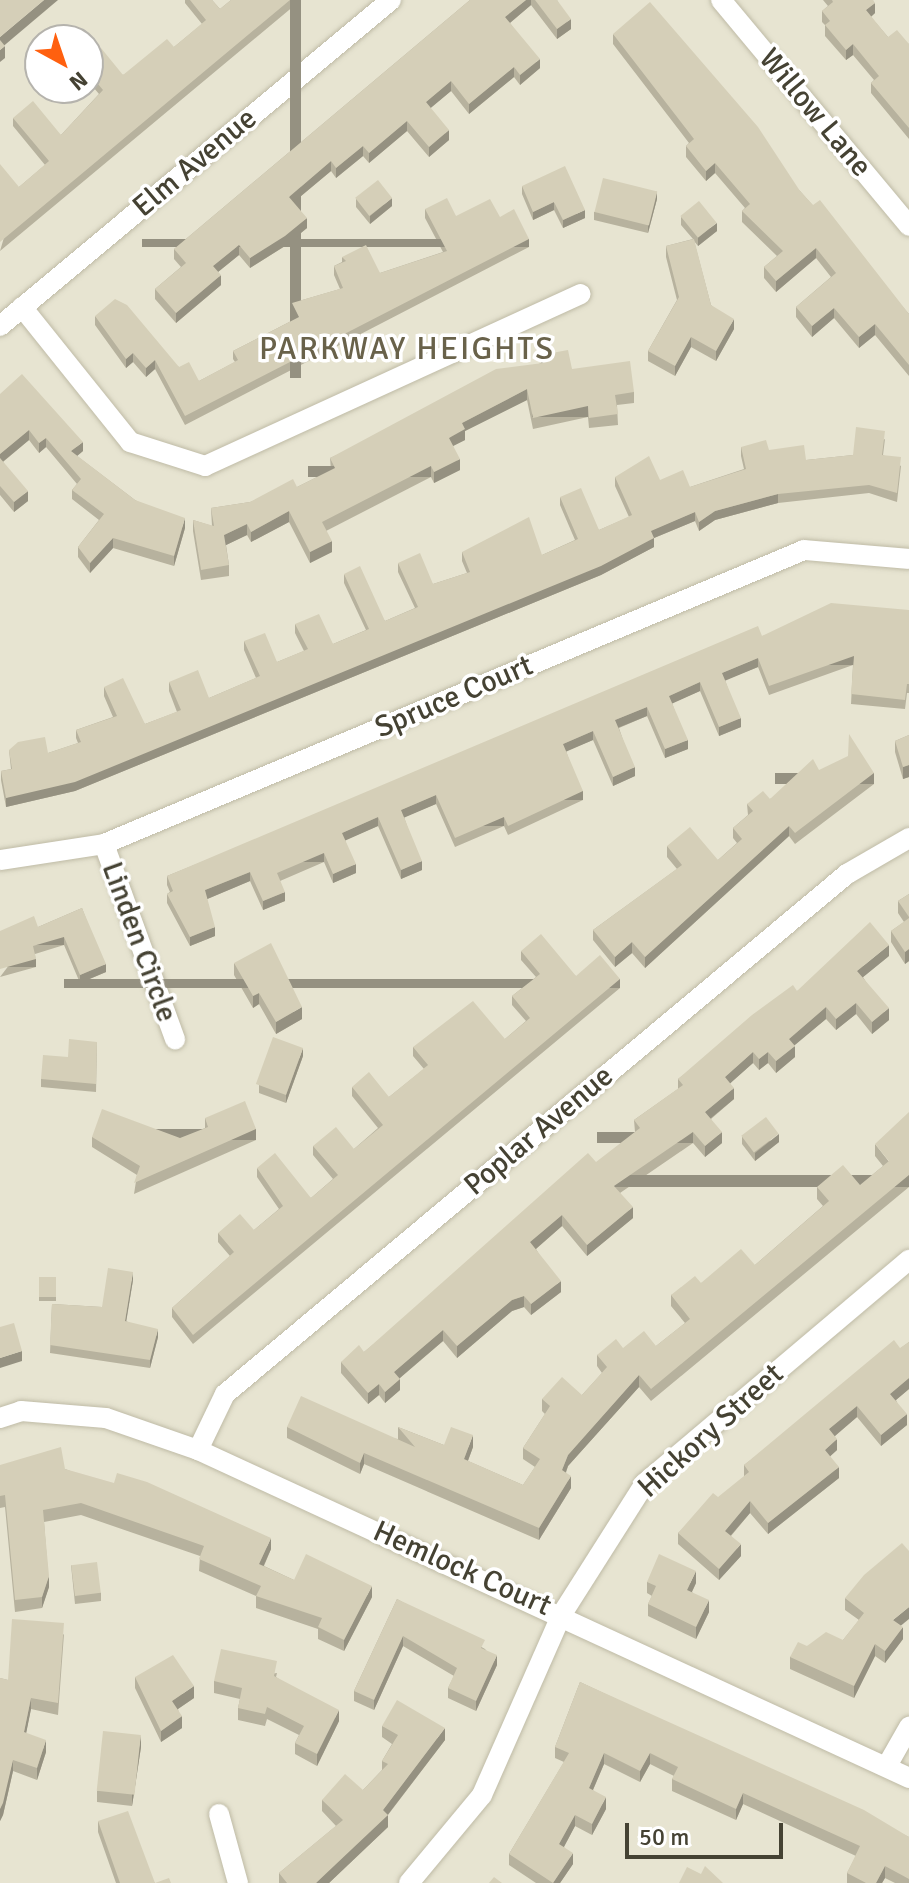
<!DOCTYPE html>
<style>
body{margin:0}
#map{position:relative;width:909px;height:1883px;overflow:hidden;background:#f3f1e4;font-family:Signika,sans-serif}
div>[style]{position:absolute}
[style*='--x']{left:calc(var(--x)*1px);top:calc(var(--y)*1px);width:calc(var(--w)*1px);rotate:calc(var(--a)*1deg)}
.residential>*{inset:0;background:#e7e4d1}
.roads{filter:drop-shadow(0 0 2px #bfbba6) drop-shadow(0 0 2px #bfbba6)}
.minor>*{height:20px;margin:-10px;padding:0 10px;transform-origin:10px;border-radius:10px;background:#fff}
.wall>*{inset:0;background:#b7b29e;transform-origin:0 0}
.shaded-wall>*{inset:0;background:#959181;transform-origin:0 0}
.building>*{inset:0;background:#d5cfb8;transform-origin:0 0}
span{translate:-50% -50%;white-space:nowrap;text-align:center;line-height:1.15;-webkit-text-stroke:7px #fff;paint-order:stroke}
.street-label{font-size:30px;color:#454233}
.neighbourhood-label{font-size:32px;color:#69624a;letter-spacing:2px}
.north{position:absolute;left:24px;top:24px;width:80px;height:80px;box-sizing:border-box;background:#fff;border:2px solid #b5b3ad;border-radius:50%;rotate:140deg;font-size:22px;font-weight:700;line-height:32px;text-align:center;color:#454233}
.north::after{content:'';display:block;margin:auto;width:28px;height:36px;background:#ff600f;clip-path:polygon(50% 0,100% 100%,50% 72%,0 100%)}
.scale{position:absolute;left:625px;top:1823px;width:158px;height:36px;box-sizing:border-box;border:4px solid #454233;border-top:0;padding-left:10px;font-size:24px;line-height:28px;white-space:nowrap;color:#454233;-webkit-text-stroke:6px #fff;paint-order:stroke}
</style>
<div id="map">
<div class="residential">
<i style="clip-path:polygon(evenodd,0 0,909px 0,909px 1883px,0 1883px,0 0,40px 40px,88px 40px,88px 88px,40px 88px,40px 40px)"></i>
</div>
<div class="roads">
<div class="minor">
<i style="--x:721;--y:0;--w:294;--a:50.2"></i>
<i style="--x:22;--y:307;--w:173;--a:51.3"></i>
<i style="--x:130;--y:442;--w:79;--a:17.7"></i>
<i style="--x:205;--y:466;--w:413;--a:-24.6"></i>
<i style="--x:0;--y:326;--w:509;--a:-39.82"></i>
<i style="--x:104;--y:844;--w:208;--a:70"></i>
<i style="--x:0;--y:860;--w:105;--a:-8.7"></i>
<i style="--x:104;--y:844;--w:759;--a:-22.78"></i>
<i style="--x:804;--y:550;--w:105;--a:4.9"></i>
<i style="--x:0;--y:1418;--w:22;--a:-18"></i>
<i style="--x:21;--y:1411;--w:85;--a:4.7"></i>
<i style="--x:106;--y:1418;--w:97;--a:19.2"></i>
<i style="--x:198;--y:1450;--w:783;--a:24.76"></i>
<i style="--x:198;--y:1450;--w:62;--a:-64.3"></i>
<i style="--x:225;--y:1394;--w:811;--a:-39.9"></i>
<i style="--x:847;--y:874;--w:72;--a:-30.1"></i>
<i style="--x:888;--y:1764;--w:43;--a:-60.4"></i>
<i style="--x:219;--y:1814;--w:72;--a:74.6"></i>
<i style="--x:409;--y:1883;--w:114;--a:-50.3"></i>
<i style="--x:482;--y:1795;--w:198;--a:-66.2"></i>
<i style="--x:562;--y:1614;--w:155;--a:-57.6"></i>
<i style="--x:645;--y:1483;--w:346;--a:-40.2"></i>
</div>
</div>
<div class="wall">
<i style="clip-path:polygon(185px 0,212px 0,220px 9px,231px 0,301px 0,0 251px,19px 187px,45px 165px,13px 126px,13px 118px,61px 135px,99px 94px,88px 81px,88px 59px,123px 75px,174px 47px,202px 24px,185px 3px)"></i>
<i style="clip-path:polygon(470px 0,557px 0,571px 29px,557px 39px,531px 5px,510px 23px,540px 68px,520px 85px,514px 77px,469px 114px,451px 91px,430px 108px,449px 140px,429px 157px,407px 131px,369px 163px,363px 156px,336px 178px,331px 171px,294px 202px,307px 228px,285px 246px,250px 268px,239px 255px,218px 272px,221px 285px,176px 323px,155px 299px,155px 289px,181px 267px,174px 259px,174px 249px)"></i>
<i style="clip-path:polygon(823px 0,873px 0,875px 13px,871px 17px,888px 37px,909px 44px,909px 139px,871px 93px,871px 83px,874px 80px,853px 55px,846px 60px,825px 36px,825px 25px,822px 22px,822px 11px,828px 6px)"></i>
<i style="clip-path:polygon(613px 34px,800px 191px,909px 314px,909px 376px,875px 335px,859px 348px,834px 318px,812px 337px,796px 317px,796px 307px,831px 277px,816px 258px,776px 292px,764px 278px,764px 267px,777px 256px,742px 222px,742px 211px,745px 208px,715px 173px,706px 181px,686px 157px,686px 146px,689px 143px,613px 44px)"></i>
<i style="clip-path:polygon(522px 186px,585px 218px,563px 228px,554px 210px,533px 220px,522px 194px)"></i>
<i style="clip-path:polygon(356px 199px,392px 206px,370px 224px,356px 207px)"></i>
<i style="clip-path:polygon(657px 199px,648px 233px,594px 220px,594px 212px)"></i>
<i style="clip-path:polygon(425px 209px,456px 216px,500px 217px,529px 247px,185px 425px,155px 369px,146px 377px,133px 362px,126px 368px,95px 325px,95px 316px,179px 367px,199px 381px,235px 362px,233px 359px,233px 351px,295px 319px,292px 312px,292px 303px,340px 289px,334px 275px,334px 266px,342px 262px,342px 257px,380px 273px,443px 252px,425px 218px)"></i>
<i style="clip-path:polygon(681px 217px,717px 231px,698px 246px,694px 241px,711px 305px,734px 329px,716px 361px,691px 347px,675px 376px,648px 361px,648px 351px,677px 300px,666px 257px,666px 246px,693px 239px,681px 225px)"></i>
<i style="clip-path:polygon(541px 355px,572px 369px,634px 392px,634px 403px,617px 405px,618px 425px,589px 428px,588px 417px,533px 429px,527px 400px,465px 431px,465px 440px,453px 446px,460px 470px,434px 483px,431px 477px,326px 531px,332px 552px,310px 563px,289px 522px,251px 542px,247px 535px,226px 545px,229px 565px,229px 576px,201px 580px,193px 531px,193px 520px,212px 526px,211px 508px,250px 502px,297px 487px,331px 470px,330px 458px,541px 363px)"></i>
<i style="clip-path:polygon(0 394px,83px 451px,77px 456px,135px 500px,185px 528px,174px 566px,113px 548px,90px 573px,78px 557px,78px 547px,99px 520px,72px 499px,72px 490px,77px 484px,46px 447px,39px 453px,29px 440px,3px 462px,28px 501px,14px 512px,0 495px)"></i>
<i style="clip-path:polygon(885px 439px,883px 455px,901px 466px,897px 502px,869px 493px,778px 503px,715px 520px,699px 531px,695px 521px,654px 538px,654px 547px,601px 575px,75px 791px,6px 807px,1px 780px,1px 771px,11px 769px,9px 750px,48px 753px,78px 743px,76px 738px,76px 730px,113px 717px,104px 696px,104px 687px,145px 724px,177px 712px,169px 691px,169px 682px,209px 698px,256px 678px,244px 650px,244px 641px,277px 662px,304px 651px,295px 633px,295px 624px,333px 644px,366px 630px,344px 583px,344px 574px,385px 621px,415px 608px,398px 572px,398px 563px,433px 584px,467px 573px,462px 561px,462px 552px,542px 555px,575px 540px,560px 505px,560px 497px,599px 530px,629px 517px,615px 486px,615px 477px,660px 480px,690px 487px,744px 469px,741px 456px,741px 447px,769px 450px,806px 460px,853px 455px)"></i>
<i style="clip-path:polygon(909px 610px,909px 693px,907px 693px,905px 709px,851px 704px,853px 665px,769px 695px,758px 667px,725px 680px,741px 727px,719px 736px,700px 691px,672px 703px,688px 749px,665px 758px,647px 716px,619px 728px,635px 776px,613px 786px,593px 740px,566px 751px,583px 800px,508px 835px,504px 826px,455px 847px,436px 804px,404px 817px,422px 870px,401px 879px,378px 826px,345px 840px,356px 873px,333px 883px,324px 862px,280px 881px,285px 901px,263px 910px,250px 881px,207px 899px,215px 936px,190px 946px,167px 903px,167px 894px,170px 892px,167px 885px,167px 876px,762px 636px)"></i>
<i style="clip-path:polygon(909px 735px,909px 777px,903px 779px,895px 752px,895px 741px)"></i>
<i style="clip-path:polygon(819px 770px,874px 784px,795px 844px,789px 836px,645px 968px,632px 953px,615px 967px,593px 940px,593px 930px,677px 869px,667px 857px,667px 846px,718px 860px,737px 843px,733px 838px,733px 828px,748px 815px,747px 804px,770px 799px)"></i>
<i style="clip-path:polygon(909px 894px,909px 961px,905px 964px,891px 942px,891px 931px,904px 922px,898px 913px,898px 901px)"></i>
<i style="clip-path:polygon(82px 908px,106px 972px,80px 983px,64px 945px,35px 954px,36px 967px,0 977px,38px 927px)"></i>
<i style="clip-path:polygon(521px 951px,576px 976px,620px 988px,193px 1344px,172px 1317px,172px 1308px,230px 1256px,218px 1242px,218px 1233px,254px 1230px,279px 1209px,257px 1177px,257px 1168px,311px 1198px,333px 1179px,313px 1155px,313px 1146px,354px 1149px,378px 1128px,352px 1096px,352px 1087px,389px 1097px,424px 1069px,413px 1056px,413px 1047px,505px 1039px,526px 1021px,512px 1005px,512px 996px,536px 977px,521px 960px)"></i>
<i style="clip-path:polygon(889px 956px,863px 977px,889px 1020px,872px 1034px,856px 1014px,836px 1030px,826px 1019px,794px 1045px,795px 1057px,776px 1073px,768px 1063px,759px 1070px,753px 1063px,730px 1083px,734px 1099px,711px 1119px,722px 1143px,705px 1157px,693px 1143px,620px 1193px,633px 1218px,587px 1256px,562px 1226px,536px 1249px,561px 1292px,531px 1315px,524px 1307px,512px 1311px,457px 1358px,443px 1341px,400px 1378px,400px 1390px,385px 1403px,379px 1395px,368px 1404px,341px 1373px,341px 1362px,364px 1352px,635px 1132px,634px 1120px,678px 1089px,678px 1079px,797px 991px)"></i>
<i style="clip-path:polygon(234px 963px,302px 1019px,276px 1034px,259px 1004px,253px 1008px,234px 975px)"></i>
<i style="clip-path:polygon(97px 1042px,96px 1092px,41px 1087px,41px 1079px,68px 1057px)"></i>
<i style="clip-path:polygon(303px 1056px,286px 1103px,259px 1093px,259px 1085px)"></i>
<i style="clip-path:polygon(205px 1118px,256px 1140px,134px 1194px,137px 1175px,92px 1147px,92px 1137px,180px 1138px,205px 1128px)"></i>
<i style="clip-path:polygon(742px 1136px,779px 1142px,755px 1161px,742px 1144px)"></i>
<i style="clip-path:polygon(875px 1144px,909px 1187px,651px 1401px,639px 1387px,568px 1466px,566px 1473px,571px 1488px,539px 1540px,364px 1464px,360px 1474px,287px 1438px,287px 1427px,398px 1439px,398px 1427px,444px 1445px,473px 1447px,468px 1461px,523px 1485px,535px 1467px,523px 1459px,523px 1448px,545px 1414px,542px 1411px,542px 1399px,582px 1395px,602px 1373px,597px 1366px,597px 1355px,623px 1348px,656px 1346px,685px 1323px,671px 1306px,671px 1295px,701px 1283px,755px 1265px,823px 1206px,817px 1199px,817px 1187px,860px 1185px,883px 1166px,875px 1156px)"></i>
<i style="left:56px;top:1277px;width:24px;height:17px;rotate:90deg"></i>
<i style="clip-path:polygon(133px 1280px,126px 1321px,158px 1337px,150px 1368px,50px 1353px,52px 1304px,102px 1307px)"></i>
<i style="clip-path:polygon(909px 1342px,909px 1389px,896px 1400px,907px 1425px,881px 1446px,857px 1417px,835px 1436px,837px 1450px,830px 1456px,839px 1478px,768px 1534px,750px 1513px,731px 1536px,741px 1556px,719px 1580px,678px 1544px,678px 1533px,744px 1477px,744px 1465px)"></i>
<i style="clip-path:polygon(0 1465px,65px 1469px,271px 1549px,264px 1566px,294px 1580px,372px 1597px,344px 1651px,318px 1639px,318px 1629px,256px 1608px,256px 1596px,199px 1571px,200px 1556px,81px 1515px,44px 1522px,49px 1587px,42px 1608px,15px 1612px,5px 1507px,0 1508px)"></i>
<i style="clip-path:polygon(71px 1565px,101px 1593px,101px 1601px,75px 1604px)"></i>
<i style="clip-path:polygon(647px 1582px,696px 1583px,692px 1592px,709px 1612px,696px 1639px,648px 1616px,648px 1604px,652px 1596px,647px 1593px)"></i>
<i style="clip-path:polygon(845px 1598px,901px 1626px,903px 1639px,885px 1663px,875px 1656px,854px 1698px,790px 1669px,790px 1657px,807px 1646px,843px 1640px,859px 1620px,845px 1610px)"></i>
<i style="clip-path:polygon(397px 1599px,485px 1649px,497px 1665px,476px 1711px,448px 1698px,448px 1688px,454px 1676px,403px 1646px,374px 1710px,354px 1701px,354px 1691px)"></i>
<i style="clip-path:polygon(64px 1634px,58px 1715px,31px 1709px,26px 1733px,46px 1752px,37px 1780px,13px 1771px,3px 1815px,0 1821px,0 1678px,8px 1680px)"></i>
<i style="clip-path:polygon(277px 1673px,276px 1677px,339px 1721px,317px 1766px,295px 1754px,295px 1743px,299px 1735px,267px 1719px,265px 1726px,238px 1720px,238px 1708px,240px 1699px,214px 1693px,214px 1681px)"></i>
<i style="clip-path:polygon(135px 1677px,194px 1698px,178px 1709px,182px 1728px,161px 1742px,135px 1688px)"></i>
<i style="clip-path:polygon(580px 1682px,909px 1837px,909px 1883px,895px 1883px,885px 1878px,882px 1883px,847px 1883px,847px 1873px,856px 1856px,743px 1804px,736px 1820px,672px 1791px,672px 1779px,674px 1776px,650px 1764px,640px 1782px,604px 1764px,593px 1790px,606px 1809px,592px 1835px,575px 1826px,564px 1847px,573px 1864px,560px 1883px,536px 1883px,509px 1865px,509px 1854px,564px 1762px,555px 1758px,555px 1747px)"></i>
<i style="clip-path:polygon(382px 1726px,445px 1740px,388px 1815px,388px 1827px,329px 1883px,279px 1883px,279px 1873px,336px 1826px,322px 1811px,322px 1800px,363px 1790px,382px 1770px,382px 1761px,392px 1744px,382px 1737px)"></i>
<i style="clip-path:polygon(141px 1747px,132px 1806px,97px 1802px,97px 1791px)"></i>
<i style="clip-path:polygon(98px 1821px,155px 1883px,171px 1883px,116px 1883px,98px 1832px)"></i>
</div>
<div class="shaded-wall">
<i style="clip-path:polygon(44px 0,58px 0,0 49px,0 37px)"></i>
<i style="left:290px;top:0;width:11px;height:378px"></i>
<i style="clip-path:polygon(526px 0,531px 0,531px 5px,505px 27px,505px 17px)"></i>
<i style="clip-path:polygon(875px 3px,875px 13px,866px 21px,866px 10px)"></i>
<i style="clip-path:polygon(571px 19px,571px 29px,557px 39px,557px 29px)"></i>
<i style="clip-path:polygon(853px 44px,853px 55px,846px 60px,846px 50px)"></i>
<i style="clip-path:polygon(5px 46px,5px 58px,0 62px,0 50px)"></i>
<i style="clip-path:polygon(540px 59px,540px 68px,520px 85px,520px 75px)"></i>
<i style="clip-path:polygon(514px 67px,514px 77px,469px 114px,469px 104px)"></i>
<i style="clip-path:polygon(451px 81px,451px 91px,426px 112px,426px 102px)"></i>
<i style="clip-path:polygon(407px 121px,407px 131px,369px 163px,369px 153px)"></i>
<i style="clip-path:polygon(449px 130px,449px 140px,429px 157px,429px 147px)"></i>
<i style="clip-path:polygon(363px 146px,363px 156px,336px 178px,336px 168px)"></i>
<i style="clip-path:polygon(331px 161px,331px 171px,289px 206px,289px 197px)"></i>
<i style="clip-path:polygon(715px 163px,715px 173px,706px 181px,706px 171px)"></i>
<i style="clip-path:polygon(657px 191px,657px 199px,648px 233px,648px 225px)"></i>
<i style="clip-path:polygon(392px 198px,392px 206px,370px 224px,370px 216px)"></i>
<i style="clip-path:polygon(554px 202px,554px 210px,533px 220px,533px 212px)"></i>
<i style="clip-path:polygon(585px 210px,585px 218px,563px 228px,563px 220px)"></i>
<i style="clip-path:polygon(307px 218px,307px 228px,285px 246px,250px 268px,250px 258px)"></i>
<i style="clip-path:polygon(717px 223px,717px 231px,698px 246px,698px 237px)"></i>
<i style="left:529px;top:239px;width:8px;height:387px;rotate:90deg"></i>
<i style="clip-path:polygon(239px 245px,239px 255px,213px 276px,213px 266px)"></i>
<i style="clip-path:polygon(816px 248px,816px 258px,776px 292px,776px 281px)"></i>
<i style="clip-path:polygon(221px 275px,221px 285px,176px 323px,176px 313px)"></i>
<i style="clip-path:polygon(834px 308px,834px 318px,812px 337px,812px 326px)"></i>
<i style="clip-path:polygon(734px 319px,734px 329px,716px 361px,716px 351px)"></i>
<i style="clip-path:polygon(875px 324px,875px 335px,859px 348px,859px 337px)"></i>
<i style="clip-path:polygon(691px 337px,691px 347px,675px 376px,675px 366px)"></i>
<i style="clip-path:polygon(133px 353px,133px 362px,126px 368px,126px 359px)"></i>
<i style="clip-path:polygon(155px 360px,155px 369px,146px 377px,146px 368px)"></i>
<i style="clip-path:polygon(527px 389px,527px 400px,465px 431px,465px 440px,449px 448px,449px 438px,462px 423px)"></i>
<i style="left:588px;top:406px;width:11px;height:56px;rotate:90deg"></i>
<i style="clip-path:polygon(29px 430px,29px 440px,0 464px,0 454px)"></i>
<i style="clip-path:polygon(46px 438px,46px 447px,39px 453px,39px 443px)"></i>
<i style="clip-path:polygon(83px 442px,83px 451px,71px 461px,71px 451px)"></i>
<i style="clip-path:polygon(460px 459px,460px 470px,434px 483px,434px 472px)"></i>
<i style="left:431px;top:466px;width:11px;height:123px;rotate:90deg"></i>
<i style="clip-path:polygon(28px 491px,28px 501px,14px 512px,14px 502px)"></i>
<i style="clip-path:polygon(778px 494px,778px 503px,715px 520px,699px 531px,699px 522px,715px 511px)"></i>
<i style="clip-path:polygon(289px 511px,289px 522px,251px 542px,251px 532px)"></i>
<i style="clip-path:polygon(695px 512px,695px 521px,654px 538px,654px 547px,601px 575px,75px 791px,6px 807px,6px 798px)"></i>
<i style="clip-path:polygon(185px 518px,185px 528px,174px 566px,174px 556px)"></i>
<i style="clip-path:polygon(247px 524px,247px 535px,224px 546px,224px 535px)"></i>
<i style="clip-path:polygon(113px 538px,113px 548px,90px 573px,90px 563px)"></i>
<i style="clip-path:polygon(332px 541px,332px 552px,310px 563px,310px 552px)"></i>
<i style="left:854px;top:656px;width:9px;height:90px;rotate:90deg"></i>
<i style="clip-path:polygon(758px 658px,758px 667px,722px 682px,722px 673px)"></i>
<i style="clip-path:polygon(700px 682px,700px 691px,669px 705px,669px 696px)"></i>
<i style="clip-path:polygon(647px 707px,647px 716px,615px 729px,615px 720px)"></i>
<i style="clip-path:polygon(741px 718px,741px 727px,719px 736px,719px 727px)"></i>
<i style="clip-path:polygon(593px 731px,593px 740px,563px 753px,563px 744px)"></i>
<i style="clip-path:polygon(688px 740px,688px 749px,665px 758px,665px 749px)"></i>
<i style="clip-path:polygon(909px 765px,909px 777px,903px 779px,903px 767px)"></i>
<i style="clip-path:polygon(635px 767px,635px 776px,613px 786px,613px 777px)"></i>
<i style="left:874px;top:773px;width:11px;height:99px;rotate:90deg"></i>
<i style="left:583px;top:791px;width:9px;height:83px;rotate:90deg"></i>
<i style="clip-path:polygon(436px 795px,436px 804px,401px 819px,401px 810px)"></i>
<i style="clip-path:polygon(378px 817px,378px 826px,342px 842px,342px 833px)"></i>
<i style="left:504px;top:817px;width:9px;height:53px;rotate:90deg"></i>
<i style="clip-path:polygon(789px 826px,789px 836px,645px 968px,645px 957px)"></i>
<i style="left:324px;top:853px;width:9px;height:51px;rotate:90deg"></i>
<i style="clip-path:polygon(422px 861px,422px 870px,401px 879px,401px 870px)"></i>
<i style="clip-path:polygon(356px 864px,356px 873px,333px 883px,333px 874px)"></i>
<i style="clip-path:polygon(250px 872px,250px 881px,205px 900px,205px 890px)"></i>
<i style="clip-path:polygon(285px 892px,285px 901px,263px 910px,263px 901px)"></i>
<i style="clip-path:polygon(215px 927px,215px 936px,190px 946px,190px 937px)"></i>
<i style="left:64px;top:937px;width:8px;height:32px;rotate:90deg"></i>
<i style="clip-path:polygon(632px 942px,632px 953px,615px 967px,615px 957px)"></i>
<i style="clip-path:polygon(889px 945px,889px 956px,857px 982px,857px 971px)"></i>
<i style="clip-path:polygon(909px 949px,909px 961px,905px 964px,905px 952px)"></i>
<i style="left:36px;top:959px;width:8px;height:37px;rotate:90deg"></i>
<i style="clip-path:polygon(106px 964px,106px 972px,80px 983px,80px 975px)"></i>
<i style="left:620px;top:979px;width:9px;height:556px;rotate:90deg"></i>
<i style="clip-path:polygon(259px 993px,259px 1004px,253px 1008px,253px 996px)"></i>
<i style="clip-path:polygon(856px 1003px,856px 1014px,836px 1030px,836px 1019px)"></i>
<i style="clip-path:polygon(302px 1007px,302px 1019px,276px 1034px,276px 1022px)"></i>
<i style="clip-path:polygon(826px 1007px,826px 1019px,789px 1050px,789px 1039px)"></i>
<i style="clip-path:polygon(889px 1008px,889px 1020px,872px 1034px,872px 1022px)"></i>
<i style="clip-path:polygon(795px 1046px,795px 1057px,776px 1073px,776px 1061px)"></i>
<i style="clip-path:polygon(303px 1048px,303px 1056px,286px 1103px,286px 1095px)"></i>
<i style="clip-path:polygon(753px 1052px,753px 1063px,725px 1088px,725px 1077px)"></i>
<i style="clip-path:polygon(768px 1052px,768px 1063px,759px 1070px,759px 1059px)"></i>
<i style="clip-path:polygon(734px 1088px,734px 1099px,705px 1123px,705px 1112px)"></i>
<i style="left:256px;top:1129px;width:11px;height:133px;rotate:90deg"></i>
<i style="left:693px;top:1132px;width:11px;height:96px;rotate:90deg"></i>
<i style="clip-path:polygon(722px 1132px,722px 1143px,705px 1157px,705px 1146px)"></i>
<i style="clip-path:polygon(779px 1134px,779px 1142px,755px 1161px,755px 1153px)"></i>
<i style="left:909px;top:1175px;width:12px;height:335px;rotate:90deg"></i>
<i style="clip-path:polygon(633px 1207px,633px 1218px,587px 1256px,587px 1245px)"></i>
<i style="clip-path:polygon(562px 1215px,562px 1226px,530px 1254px,530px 1242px)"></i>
<i style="clip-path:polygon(133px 1272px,133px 1280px,125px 1329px,125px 1321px)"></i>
<i style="clip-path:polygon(561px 1281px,561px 1292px,531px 1315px,531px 1304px)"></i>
<i style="clip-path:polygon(524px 1296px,524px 1307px,512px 1311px,457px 1358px,457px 1346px,512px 1300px)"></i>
<i style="clip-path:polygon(158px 1329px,158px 1337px,150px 1368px,150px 1360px)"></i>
<i style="clip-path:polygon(443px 1330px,443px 1341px,394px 1383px,394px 1372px)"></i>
<i style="clip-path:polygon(22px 1351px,22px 1361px,0 1368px,0 1358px)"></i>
<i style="clip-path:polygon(639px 1375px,639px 1387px,568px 1466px,562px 1482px,562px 1470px,568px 1455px)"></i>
<i style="clip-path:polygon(909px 1378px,909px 1389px,890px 1405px,890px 1394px)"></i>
<i style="clip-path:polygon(400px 1379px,400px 1390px,385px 1403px,385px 1392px)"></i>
<i style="clip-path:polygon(379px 1384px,379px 1395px,368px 1404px,368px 1393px)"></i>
<i style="clip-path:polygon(857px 1406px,857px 1417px,829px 1441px,829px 1429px)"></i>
<i style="clip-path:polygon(907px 1414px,907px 1425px,881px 1446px,881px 1435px)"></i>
<i style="clip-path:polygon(473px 1435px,473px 1447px,464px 1471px,464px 1459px)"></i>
<i style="clip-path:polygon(837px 1439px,837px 1450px,825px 1461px,825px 1450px)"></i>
<i style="clip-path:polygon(364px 1453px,364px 1464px,360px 1474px,360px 1463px)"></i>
<i style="clip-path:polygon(839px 1467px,839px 1478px,768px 1534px,768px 1523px)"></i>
<i style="clip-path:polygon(571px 1476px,571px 1488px,539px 1540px,539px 1528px)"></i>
<i style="clip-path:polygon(750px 1501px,750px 1513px,725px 1542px,725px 1531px)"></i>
<i style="clip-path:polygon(271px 1538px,271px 1549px,259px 1576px,259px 1564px)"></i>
<i style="clip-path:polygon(741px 1544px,741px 1556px,719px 1580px,719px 1569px)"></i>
<i style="clip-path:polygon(696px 1571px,696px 1583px,687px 1602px,687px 1590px)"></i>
<i style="clip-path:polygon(49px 1576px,49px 1587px,42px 1608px,42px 1597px)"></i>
<i style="clip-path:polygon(372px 1586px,372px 1597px,344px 1651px,344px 1640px)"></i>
<i style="clip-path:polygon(709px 1600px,709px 1612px,696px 1639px,696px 1627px)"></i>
<i style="clip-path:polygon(909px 1607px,909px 1619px,893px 1632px,893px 1620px)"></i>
<i style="clip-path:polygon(903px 1627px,903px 1639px,885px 1663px,885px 1651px)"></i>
<i style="clip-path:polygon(403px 1636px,403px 1646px,374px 1710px,374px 1700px)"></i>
<i style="clip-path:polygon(875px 1644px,875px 1656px,854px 1698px,854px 1686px)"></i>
<i style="clip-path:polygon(497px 1655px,497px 1665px,476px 1711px,476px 1701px)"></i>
<i style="clip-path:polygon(194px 1686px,194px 1698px,172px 1713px,172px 1701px)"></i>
<i style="clip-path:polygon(31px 1698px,31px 1709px,24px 1744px,24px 1732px)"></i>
<i style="clip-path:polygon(339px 1710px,339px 1721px,317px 1766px,317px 1754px)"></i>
<i style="clip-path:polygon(182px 1716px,182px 1728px,161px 1742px,161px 1731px)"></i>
<i style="clip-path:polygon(445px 1728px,445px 1740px,386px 1817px,388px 1815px,388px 1827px,329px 1883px,316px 1883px,383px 1810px)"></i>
<i style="clip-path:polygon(141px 1735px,141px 1747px,132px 1806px,132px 1794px)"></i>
<i style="clip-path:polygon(46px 1740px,46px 1752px,37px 1780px,37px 1768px)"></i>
<i style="clip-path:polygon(604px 1753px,604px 1764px,589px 1799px,589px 1788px)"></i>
<i style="clip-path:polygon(650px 1753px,650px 1764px,640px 1782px,640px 1771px)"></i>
<i style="clip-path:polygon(13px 1760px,13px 1771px,3px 1815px,0 1821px,0 1809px)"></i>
<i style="clip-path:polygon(743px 1793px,743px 1804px,736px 1820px,736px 1809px)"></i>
<i style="clip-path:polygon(606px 1797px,606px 1809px,592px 1835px,592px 1824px)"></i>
<i style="clip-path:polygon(575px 1815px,575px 1826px,559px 1856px,559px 1844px)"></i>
<i style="clip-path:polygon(573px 1853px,573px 1864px,560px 1883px,553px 1883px)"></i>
<i style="clip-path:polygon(885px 1866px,885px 1878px,882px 1883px,876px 1883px)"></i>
</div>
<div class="building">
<i style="clip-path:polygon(0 0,44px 0,0 37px)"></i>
<i style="clip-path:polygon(190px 0,212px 0,220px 9px,231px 0,290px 0,0 242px,0 164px,19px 187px,49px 161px,13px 118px,33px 101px,61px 135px,103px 90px,88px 72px,88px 59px,101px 48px,123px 75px,167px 39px,174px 47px,206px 20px)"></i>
<i style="clip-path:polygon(470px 0,526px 0,505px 17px,540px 59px,520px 75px,514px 67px,469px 104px,451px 81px,426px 102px,449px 130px,429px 147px,407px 121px,369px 153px,363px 146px,336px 168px,331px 161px,289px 197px,307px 218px,285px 236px,250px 258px,239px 245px,213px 266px,221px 275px,176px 313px,155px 289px,186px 263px,174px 249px)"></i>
<i style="clip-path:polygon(535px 0,557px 0,571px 19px,557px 29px)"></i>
<i style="clip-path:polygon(832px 0,873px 0,875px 3px,866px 10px,888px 37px,897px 30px,909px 44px,909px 128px,871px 83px,879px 76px,853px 44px,846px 50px,825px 25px,830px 21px,822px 11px,833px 2px)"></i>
<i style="clip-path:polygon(650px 2px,758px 127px,800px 191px,813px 205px,820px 200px,909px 314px,909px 365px,875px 324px,859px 337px,834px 308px,812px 326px,796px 307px,836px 273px,816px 248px,776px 281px,764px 267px,783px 251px,742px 211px,750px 204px,715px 163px,706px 171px,686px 146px,694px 139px,613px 34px)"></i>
<i style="clip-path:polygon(0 40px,5px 46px,0 50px)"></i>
<i style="clip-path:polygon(565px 166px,585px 210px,563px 220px,554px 202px,533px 212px,522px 186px)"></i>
<i style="left:603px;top:178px;width:56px;height:35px;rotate:14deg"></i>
<i style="left:378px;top:180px;width:23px;height:29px;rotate:52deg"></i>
<i style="clip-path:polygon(447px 198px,456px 216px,490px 199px,500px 217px,514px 209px,529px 239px,185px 416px,155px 360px,146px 368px,133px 353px,126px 359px,95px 316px,115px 299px,127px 305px,179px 367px,189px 362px,199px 381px,238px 360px,233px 351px,299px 317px,292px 303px,343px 288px,334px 266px,346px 261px,342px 257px,366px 245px,380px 273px,447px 251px,425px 209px)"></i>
<i style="left:699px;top:201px;width:28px;height:24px;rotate:51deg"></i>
<i style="clip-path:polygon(694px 239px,711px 305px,734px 319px,716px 351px,691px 337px,675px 366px,648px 351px,679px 297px,666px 246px)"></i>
<i style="clip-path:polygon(568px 350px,572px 369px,630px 361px,634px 392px,615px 395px,618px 414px,589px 418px,588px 406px,533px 418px,527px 389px,462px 423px,465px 429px,449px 438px,460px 459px,434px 472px,431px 466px,322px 522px,332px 541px,310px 552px,289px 511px,251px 532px,247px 524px,224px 535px,229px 565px,201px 570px,193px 520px,214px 526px,211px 508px,250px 502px,293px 479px,297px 487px,335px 468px,330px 458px,496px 369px,543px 363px,541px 355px)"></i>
<i style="clip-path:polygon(22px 374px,83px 442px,71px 451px,135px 500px,185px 518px,174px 556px,113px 538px,90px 563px,78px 547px,104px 514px,72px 490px,81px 479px,46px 438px,39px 443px,29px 430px,0 454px,0 394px)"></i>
<i style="clip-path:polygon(856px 427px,885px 431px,882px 455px,901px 457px,897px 493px,869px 485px,778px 494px,715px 511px,699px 522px,695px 512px,651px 531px,654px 538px,601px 566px,75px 782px,6px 798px,1px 771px,12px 769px,9px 750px,18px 742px,45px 737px,48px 753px,81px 742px,76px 730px,117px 716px,104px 687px,123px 678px,145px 724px,181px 710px,169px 682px,198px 670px,209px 698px,260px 676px,244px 641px,265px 633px,277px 662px,308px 649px,295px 624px,319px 614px,333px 644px,369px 629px,344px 574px,360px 566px,385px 621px,418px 607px,398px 563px,420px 553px,433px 584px,470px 572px,462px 552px,529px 517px,542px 555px,578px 539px,560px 497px,581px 488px,599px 530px,632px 515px,615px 477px,649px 456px,660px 480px,683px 470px,690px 487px,746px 469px,741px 447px,766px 440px,769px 450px,804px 445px,806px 460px,853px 455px)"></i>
<i style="clip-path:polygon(0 458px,28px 491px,14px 502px,0 486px)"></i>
<i style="clip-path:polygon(831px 603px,909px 610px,909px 684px,907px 684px,905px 700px,851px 694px,854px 656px,769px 686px,758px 658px,722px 673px,741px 718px,719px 727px,700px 682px,669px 696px,688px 740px,665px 749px,647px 707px,615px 720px,635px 767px,613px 777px,593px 731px,563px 744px,583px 791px,508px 826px,504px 817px,455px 838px,436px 795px,401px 810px,422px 861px,401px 870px,378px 817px,342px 833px,356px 864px,333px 874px,324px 853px,277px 873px,285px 892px,263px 901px,250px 872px,205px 890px,215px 927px,190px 937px,167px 894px,173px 891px,167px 876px,758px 626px,762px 636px)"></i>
<i style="clip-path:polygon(849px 734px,874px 773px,795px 833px,789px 826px,645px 957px,632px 942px,615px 957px,593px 930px,682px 865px,667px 846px,690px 827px,718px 860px,742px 839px,733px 828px,753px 811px,747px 804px,763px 791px,770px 799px,813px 759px,819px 770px,848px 756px)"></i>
<i style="clip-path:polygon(909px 735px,909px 765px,903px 767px,895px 741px)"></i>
<i style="clip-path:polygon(909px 894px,909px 917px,898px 901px)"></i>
<i style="clip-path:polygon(82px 908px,106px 964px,80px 975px,64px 937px,33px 946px,36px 959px,0 969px,0 931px,34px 916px,38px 927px)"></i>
<i style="clip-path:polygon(909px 918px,909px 949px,905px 952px,891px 931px)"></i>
<i style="clip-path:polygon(870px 922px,889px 945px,857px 971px,889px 1008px,872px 1022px,856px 1003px,836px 1019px,826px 1007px,789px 1039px,795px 1046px,776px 1061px,768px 1052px,759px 1059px,753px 1052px,725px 1077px,734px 1088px,705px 1112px,722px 1132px,705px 1146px,693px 1132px,614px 1186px,633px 1207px,587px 1245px,562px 1215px,530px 1242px,561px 1281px,531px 1304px,524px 1296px,512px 1300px,457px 1346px,443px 1330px,394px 1372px,400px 1379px,385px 1392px,379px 1384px,368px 1393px,341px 1362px,359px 1345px,364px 1352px,588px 1153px,596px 1162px,640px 1128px,634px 1120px,683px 1085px,678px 1079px,752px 1015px,793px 985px,797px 991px)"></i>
<i style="clip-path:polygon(541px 934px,576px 976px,600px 955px,620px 979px,193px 1335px,172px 1308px,234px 1252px,218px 1233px,240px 1214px,254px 1230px,283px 1206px,257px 1168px,275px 1153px,311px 1198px,338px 1175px,313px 1146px,336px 1127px,354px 1149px,383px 1125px,352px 1087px,369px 1072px,389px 1097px,428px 1065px,413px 1047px,473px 1001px,505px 1039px,530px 1018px,512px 996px,540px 974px,521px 951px)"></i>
<i style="clip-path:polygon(271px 943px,302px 1007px,276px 1022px,259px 993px,253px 996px,234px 963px)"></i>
<i style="left:273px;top:1037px;width:32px;height:50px;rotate:20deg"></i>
<i style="clip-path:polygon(69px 1039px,97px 1042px,96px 1084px,41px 1079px,43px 1055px,68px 1057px)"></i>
<i style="clip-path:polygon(245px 1101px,256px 1129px,134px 1183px,140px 1166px,92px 1137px,102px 1109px,180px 1138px,208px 1127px,205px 1118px)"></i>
<i style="clip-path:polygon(909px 1112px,909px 1175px,651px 1389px,639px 1375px,568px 1455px,562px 1470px,571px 1476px,539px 1528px,364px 1453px,360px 1463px,287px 1427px,301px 1396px,415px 1447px,398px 1427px,444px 1445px,451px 1427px,473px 1435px,464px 1459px,523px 1485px,540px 1459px,523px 1448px,550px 1406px,542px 1399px,562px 1377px,582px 1395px,607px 1367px,597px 1355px,616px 1339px,623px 1348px,644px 1331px,656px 1346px,690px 1319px,671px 1295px,695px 1276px,701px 1283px,741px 1249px,755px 1265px,829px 1201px,817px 1187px,843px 1165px,860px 1185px,889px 1161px,875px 1144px)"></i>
<i style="left:766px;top:1117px;width:21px;height:31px;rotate:53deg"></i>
<i style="clip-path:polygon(108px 1268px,133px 1272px,125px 1321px,158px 1329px,150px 1360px,50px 1345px,52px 1304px,102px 1307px)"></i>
<i style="left:56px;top:1277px;width:20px;height:17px;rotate:90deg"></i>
<i style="clip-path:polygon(14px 1323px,22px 1351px,0 1358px,0 1327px)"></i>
<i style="clip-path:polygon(894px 1340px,900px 1348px,909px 1342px,909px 1378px,890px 1394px,907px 1414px,881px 1435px,857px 1406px,829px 1429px,837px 1439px,825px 1450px,839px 1467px,768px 1523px,750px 1501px,725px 1531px,741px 1544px,719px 1569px,678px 1533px,713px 1493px,718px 1497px,749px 1472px,744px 1465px)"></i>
<i style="clip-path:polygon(61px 1447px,65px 1469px,114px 1483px,117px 1473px,147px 1482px,271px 1538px,259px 1564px,294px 1580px,306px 1554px,372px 1586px,344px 1640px,318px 1627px,322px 1618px,256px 1596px,261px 1586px,199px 1559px,204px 1546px,81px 1503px,43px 1510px,49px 1576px,42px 1597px,15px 1600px,5px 1495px,0 1496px,0 1465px)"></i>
<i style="clip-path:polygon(902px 1543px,909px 1551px,909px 1607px,893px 1620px,903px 1627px,885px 1651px,875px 1644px,854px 1686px,790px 1657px,798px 1642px,807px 1646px,826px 1632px,843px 1640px,864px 1613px,845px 1598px,864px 1575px)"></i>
<i style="clip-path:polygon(659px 1554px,696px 1571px,687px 1590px,709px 1600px,696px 1627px,648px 1604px,656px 1586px,647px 1582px)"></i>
<i style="left:97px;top:1562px;width:31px;height:26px;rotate:83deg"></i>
<i style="clip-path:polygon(397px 1599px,485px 1640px,481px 1648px,497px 1655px,476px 1701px,448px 1688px,457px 1668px,403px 1636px,374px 1700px,354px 1691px)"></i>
<i style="clip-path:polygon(12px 1619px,64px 1623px,58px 1703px,31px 1698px,24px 1732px,46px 1740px,37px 1768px,13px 1760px,3px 1803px,0 1809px,0 1678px,8px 1680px)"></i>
<i style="clip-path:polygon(221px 1649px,277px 1661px,274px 1676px,339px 1710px,317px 1754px,295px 1743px,304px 1726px,267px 1707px,265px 1714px,238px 1708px,242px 1688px,214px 1681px)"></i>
<i style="clip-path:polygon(173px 1655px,194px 1686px,172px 1701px,182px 1716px,161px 1731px,135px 1677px)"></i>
<i style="clip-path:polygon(580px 1682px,864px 1810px,909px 1837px,909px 1879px,885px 1866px,876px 1883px,866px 1883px,847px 1873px,860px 1846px,743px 1793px,736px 1809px,672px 1779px,678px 1767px,650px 1753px,640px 1771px,604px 1753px,589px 1788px,606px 1797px,592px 1824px,575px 1815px,559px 1844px,573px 1853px,553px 1883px,509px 1854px,569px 1753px,555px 1747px)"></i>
<i style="clip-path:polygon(397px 1700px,445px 1728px,383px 1810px,388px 1815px,316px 1883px,287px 1883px,279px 1873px,343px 1820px,322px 1800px,345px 1774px,363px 1790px,388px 1764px,382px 1761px,398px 1735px,382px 1726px)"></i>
<i style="left:103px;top:1731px;width:38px;height:60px;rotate:6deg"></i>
<i style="clip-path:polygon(128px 1811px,155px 1883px,169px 1878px,171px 1883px,120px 1883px,98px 1821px)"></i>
<i style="clip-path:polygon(705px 1866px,723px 1883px,679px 1883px,687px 1867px,701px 1874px)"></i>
<i style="clip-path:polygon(494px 1877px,502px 1883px,489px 1883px)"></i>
</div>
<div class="street-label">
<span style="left:815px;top:113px;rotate:50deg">Willow Lane</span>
<span style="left:195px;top:163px;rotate:-40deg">Elm Avenue</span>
<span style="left:454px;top:697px;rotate:-23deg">Spruce Court</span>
<span style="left:139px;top:942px;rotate:70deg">Linden Circle</span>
<span style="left:539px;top:1131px;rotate:-40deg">Poplar Avenue</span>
<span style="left:711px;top:1431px;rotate:-42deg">Hickory Street</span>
<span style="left:462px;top:1569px;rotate:24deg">Hemlock Court</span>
</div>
<div class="neighbourhood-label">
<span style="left:407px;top:349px">PARKWAY HEIGHTS</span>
</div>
<div class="north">N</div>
<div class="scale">50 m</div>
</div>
